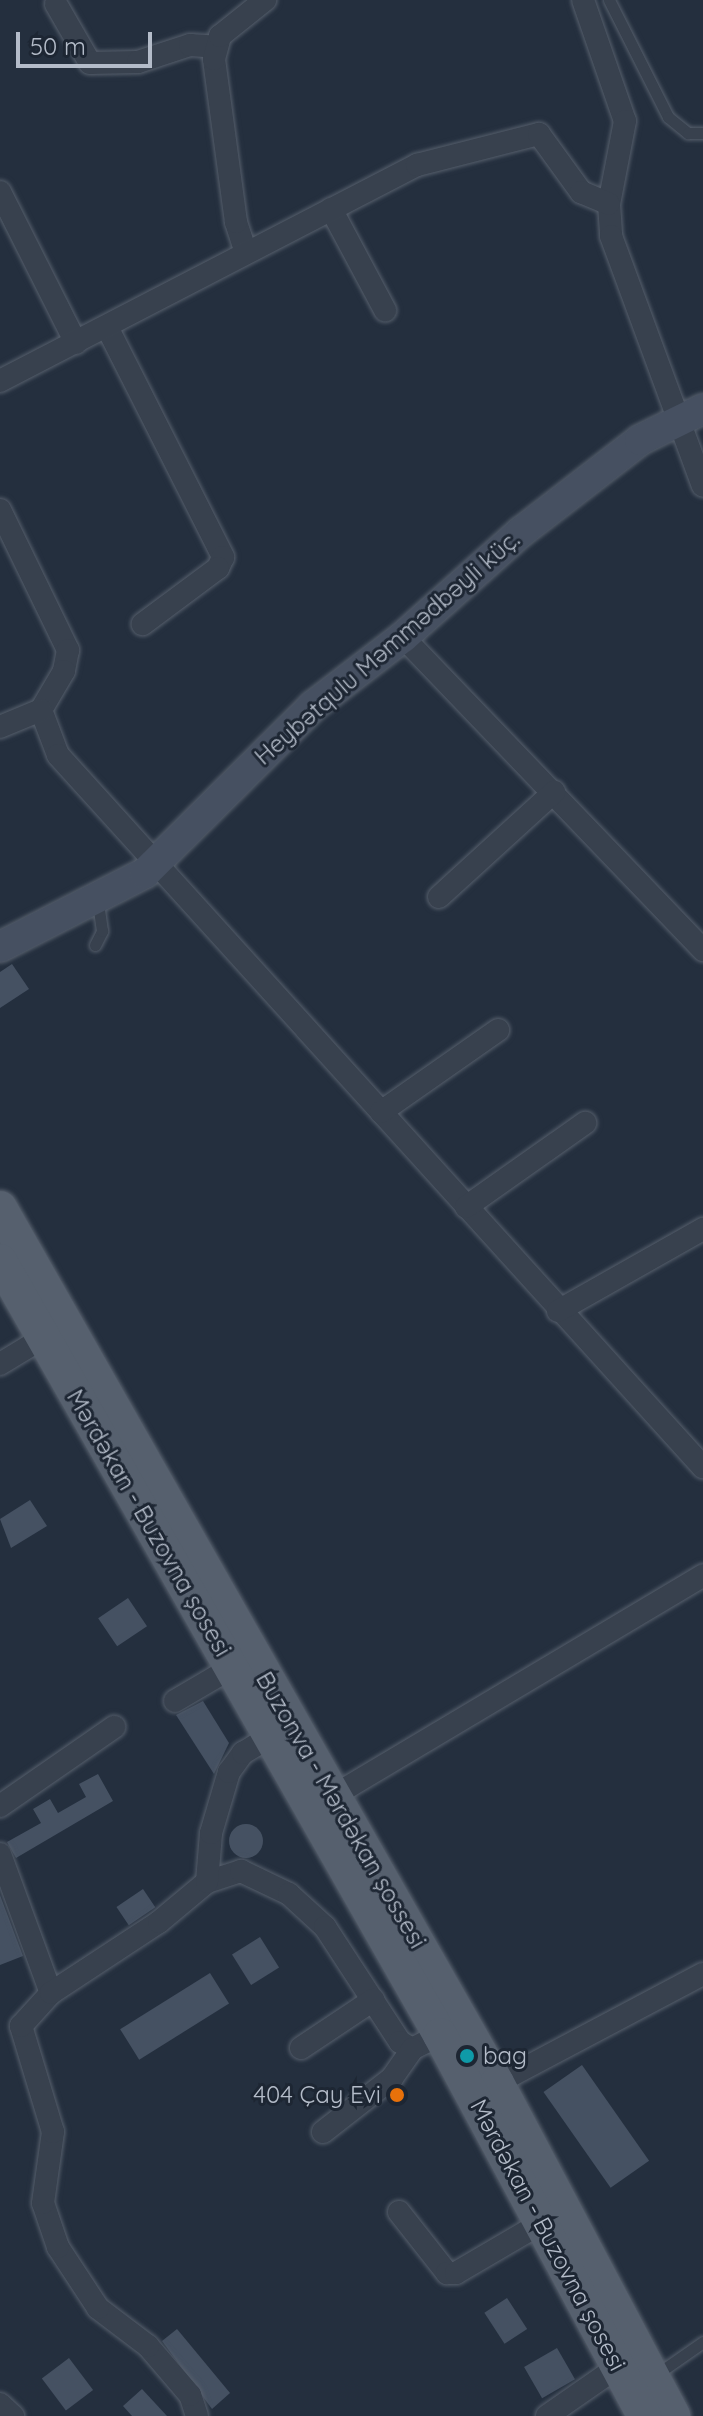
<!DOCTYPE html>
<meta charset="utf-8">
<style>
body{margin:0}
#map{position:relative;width:703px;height:2416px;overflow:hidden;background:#242f3e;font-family:Quicksand,sans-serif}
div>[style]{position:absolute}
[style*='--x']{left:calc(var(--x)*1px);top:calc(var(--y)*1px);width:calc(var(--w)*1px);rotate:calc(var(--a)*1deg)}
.building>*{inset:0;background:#455162;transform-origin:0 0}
.round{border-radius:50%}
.roads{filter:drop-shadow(0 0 2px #565f6c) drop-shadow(0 0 2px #565f6c)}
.lane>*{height:11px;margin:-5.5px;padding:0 5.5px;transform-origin:5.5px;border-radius:5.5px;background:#38414e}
.street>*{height:22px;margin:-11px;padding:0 11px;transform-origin:11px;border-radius:11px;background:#38414e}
.secondary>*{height:30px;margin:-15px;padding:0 15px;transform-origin:15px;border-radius:15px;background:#465061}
.primary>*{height:34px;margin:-17px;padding:0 17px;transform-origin:17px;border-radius:17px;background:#56606e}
.dots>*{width:22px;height:22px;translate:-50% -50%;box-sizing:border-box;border:4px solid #1d2633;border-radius:50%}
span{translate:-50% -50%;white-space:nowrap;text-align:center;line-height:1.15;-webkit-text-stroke:6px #1d2633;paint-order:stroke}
.street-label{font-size:24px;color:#b4bcc9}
.poi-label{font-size:24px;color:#b4bcc9}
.left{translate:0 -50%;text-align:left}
.right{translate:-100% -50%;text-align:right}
.scale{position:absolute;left:16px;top:32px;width:136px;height:36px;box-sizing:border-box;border:4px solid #b4bcc9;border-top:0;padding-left:10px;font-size:24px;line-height:28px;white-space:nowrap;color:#b4bcc9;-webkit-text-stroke:6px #1d2633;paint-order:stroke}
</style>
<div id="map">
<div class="building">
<i style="clip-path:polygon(12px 964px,29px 989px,0 1008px,0 972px)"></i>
<i style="clip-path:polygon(30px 1500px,47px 1526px,11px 1548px,0 1519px)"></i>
<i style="left:128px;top:1598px;width:34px;height:36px;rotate:56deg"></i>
<i style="clip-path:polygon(203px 1701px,229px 1743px,214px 1774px,176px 1715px)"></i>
<i style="clip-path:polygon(98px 1774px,113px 1801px,16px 1858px,7px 1842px,41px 1823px,33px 1809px,50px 1799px,58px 1813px,86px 1797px,79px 1784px)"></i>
<i class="round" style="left:229px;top:1824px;width:34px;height:34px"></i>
<i style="left:143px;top:1889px;width:22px;height:32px;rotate:56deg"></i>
<i style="clip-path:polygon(0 1895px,23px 1956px,0 1965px)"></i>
<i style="left:260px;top:1937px;width:36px;height:33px;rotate:58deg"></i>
<i style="left:210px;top:1973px;width:36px;height:106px;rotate:58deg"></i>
<i style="left:582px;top:2065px;width:117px;height:47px;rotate:55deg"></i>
<i style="left:507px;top:2298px;width:37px;height:27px;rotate:57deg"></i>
<i style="clip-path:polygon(177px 2329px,230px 2393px,212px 2409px,162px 2341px)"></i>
<i style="left:557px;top:2348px;width:36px;height:38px;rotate:60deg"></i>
<i style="left:69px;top:2358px;width:40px;height:34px;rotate:53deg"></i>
<i style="clip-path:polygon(142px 2389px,167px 2416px,132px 2416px,123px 2406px)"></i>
</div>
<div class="roads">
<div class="lane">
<i style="--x:609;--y:0;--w:131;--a:63.2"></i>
<i style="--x:668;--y:117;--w:26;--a:39"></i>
<i style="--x:688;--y:133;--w:15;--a:0"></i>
<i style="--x:95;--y:945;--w:16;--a:-63"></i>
<i style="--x:102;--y:931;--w:30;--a:-98"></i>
<i style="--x:657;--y:2374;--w:56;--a:-34.8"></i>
</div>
<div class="street">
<i style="--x:583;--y:0;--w:128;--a:70.9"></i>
<i style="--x:625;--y:121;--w:85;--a:100.9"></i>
<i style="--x:609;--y:204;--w:32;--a:86"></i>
<i style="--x:611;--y:236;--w:266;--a:69.8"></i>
<i style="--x:56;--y:4;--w:68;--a:60"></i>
<i style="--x:90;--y:63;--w:48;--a:-1.2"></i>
<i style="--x:138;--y:62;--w:55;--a:-18.1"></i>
<i style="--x:190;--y:45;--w:26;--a:4"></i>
<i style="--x:0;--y:192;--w:169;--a:63.3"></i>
<i style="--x:331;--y:209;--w:115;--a:61.9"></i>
<i style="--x:246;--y:253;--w:33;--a:-108"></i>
<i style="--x:236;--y:222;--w:164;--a:-97.7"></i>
<i style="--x:214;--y:59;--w:24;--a:-75"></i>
<i style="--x:220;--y:36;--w:58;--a:-38.7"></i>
<i style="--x:107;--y:327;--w:258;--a:63.2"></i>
<i style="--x:223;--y:557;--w:12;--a:114"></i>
<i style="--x:218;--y:568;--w:94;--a:143.3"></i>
<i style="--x:0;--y:381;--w:470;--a:-27.4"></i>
<i style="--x:417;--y:165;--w:126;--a:-14.3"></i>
<i style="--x:539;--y:134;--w:72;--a:54.1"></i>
<i style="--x:581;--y:192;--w:30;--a:23"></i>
<i style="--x:0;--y:510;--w:156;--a:64.1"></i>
<i style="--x:68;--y:650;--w:21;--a:101"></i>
<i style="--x:64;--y:671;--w:45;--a:120.5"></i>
<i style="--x:41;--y:710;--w:48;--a:69.3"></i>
<i style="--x:58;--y:755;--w:961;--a:47.83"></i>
<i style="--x:403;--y:637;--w:434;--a:46.2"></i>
<i style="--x:0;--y:727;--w:44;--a:-22.5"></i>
<i style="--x:439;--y:897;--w:156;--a:-42.4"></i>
<i style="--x:381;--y:1112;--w:143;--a:-35"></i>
<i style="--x:466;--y:1207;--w:146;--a:-35.2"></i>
<i style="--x:558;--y:1311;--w:167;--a:-29.5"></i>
<i style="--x:0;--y:1364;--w:50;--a:-31.2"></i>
<i style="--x:175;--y:1701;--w:65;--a:-30.5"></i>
<i style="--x:333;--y:1796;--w:431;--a:-30.8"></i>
<i style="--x:0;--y:1806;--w:139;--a:-34.7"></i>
<i style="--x:0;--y:1854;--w:148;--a:69.9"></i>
<i style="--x:207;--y:1882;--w:36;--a:-18"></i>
<i style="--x:241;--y:1871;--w:53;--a:25.6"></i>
<i style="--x:289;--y:1894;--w:49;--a:42.5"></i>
<i style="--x:325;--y:1927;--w:137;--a:56.9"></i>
<i style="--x:400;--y:2042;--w:14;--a:30"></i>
<i style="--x:412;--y:2049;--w:31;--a:-27"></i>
<i style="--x:301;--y:2048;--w:87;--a:-33.7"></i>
<i style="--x:497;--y:2083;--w:233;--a:-27.9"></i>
<i style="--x:323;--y:2132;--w:88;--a:-38"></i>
<i style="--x:392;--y:2078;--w:35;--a:-55"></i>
<i style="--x:399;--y:2212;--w:78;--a:51.8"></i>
<i style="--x:447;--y:2273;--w:9;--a:0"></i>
<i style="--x:456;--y:2273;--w:101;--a:-30.4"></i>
<i style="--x:0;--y:2404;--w:18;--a:43"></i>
<i style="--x:197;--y:2416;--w:22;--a:-108"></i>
<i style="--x:190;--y:2395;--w:65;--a:-130.6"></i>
<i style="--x:148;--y:2346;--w:63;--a:-142.8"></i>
<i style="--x:98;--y:2308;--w:73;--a:-123.3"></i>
<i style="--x:58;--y:2247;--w:46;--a:-108.8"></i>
<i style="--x:43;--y:2203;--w:72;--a:-82"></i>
<i style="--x:53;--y:2132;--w:111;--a:-106.8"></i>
<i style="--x:21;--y:2026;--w:45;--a:-47.7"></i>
<i style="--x:51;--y:1993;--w:129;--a:-33.3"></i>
<i style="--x:159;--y:1922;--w:62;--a:-39.8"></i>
<i style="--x:207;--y:1882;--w:49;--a:-85.3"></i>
<i style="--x:211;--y:1833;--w:64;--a:-73.6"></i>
<i style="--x:229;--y:1772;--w:24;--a:-54"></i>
<i style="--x:243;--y:1753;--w:31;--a:-31"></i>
<i style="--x:547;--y:2416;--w:88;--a:-34.8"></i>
</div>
<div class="secondary">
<i style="--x:0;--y:947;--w:163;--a:-27"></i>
<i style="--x:145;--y:873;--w:237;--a:-44.8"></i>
<i style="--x:313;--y:706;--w:113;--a:-37.5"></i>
<i style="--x:403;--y:637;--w:158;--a:-41.7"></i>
<i style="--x:521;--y:532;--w:150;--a:-37.7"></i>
<i style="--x:640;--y:440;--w:70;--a:-26.2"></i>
</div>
<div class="primary">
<i style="--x:0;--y:1208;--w:1006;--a:60.4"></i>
<i style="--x:497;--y:2083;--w:377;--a:62.1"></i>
<i style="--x:0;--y:1261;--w:890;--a:60.38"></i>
<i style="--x:440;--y:2035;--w:432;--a:61.8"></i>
</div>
</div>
<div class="dots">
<i style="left:467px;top:2056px;background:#0f9aa8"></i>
<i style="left:397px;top:2095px;background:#e8710a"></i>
</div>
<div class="street-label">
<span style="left:387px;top:648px;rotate:-41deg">Heybətqulu Məmmədbəyli küç.</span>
<span style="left:149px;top:1523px;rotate:60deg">Mərdəkan - Buzovna şosesi</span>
<span style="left:341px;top:1810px;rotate:60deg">Buzonva - Mərdəkan şossesi</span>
<span style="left:548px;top:2235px;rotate:62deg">Mərdəkan - Buzovna şosesi</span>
</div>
<div class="poi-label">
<span class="left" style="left:483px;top:2056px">bag</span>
<span class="right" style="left:381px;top:2095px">404 Çay Evi</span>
</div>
<div class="scale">50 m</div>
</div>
